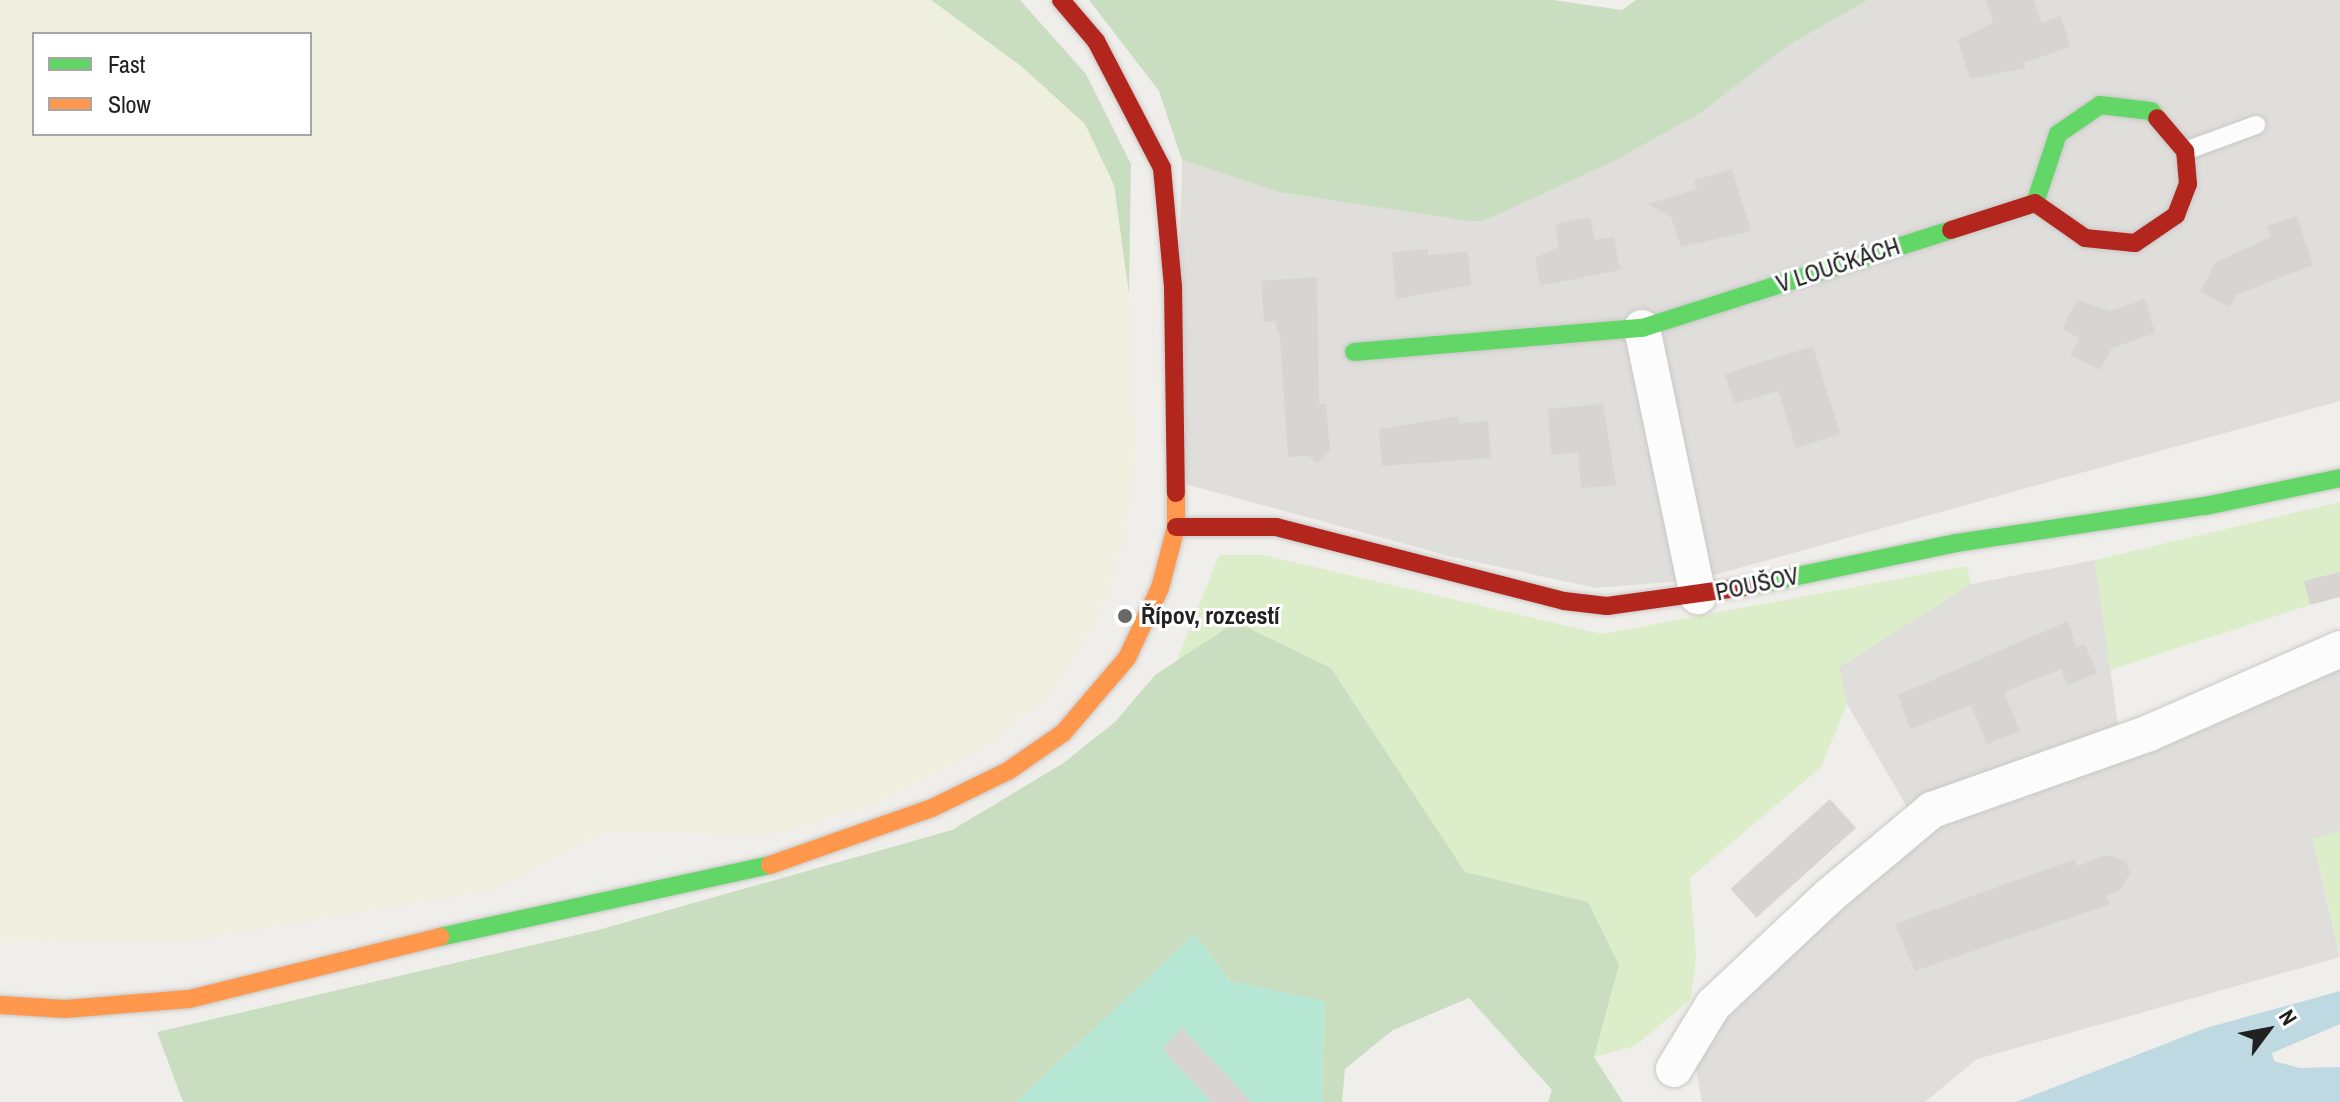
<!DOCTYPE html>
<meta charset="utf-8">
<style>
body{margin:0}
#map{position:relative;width:2340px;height:1102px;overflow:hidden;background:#f0eeea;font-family:"Archivo Narrow",sans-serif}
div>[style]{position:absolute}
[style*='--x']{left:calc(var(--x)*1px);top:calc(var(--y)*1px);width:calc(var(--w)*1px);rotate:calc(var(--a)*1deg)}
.residential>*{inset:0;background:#dfdedb}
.farmland>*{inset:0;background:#eeefde}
.grass>*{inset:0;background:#dbedc9}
.forest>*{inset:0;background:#c9dec0}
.pitch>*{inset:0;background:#b6e7d5}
.water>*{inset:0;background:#bed9e2}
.building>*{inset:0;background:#d7d4d1;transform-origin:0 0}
.roads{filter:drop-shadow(0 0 2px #c8c8c6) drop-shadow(0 0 2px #c8c8c6)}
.lane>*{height:18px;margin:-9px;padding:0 9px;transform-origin:9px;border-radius:9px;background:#fdfcfc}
.street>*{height:36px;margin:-18px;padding:0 18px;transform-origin:18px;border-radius:18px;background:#fdfcfc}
.fast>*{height:18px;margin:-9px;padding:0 9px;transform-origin:9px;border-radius:9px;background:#63d668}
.slow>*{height:18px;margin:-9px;padding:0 9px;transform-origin:9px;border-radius:9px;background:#ff974d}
.jam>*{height:18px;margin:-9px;padding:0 9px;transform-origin:9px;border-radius:9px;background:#b3261e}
.dots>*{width:22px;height:22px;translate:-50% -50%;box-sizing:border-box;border:4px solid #fff;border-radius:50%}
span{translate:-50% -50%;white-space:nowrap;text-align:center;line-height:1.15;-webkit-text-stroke:6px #fff;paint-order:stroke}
.street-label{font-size:24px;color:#212121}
.poi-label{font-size:24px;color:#212121;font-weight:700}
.left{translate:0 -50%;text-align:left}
.legend{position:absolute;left:32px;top:32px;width:280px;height:104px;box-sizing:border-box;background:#fff;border:2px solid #a6a6a6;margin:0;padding:10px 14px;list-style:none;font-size:24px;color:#212121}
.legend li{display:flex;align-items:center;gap:16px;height:40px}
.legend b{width:40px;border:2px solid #a6a6a6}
.north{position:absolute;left:2228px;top:990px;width:80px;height:80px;-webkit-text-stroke:6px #fff;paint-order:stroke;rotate:58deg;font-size:22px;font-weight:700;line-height:32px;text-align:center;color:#212121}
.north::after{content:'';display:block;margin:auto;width:28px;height:36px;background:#212121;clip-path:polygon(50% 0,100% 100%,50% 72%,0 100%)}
</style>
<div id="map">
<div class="residential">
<i style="clip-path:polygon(1868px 0,2340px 0,2340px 401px,1696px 580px,1596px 588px,1453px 557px,1174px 481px,1182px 160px,1278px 192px,1483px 221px,1702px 112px,1789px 45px)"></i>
<i style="clip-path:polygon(2095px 560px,2119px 732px,1907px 807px,1847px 704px,1839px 667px,1971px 584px)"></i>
<i style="clip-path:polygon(2340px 662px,2340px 831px,2313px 840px,2340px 957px,1977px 1059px,1925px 1102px,1702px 1102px,1695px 1062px,1709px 1037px,1798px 944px,1948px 817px)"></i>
</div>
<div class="farmland">
<i style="clip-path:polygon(evenodd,0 0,931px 0,1021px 66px,1085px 124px,1114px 185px,1129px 294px,1135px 461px,1125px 538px,1099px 617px,1049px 697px,982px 749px,877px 803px,773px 834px,603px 832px,491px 891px,191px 941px,0 943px,0 0,34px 34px,310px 34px,310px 134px,34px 134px,34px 34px)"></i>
</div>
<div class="grass">
<i style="clip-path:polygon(2340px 502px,2340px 595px,2110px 670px,2095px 560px)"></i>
<i style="clip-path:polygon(1219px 555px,1263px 555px,1602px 634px,1967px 566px,1971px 584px,1839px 667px,1847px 704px,1821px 767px,1690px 878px,1696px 956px,1691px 999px,1635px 1046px,1594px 1057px,1619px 965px,1588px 902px,1465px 872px,1331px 668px,1177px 661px)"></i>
<i style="clip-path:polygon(2340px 831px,2340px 954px,2313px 839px)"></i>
</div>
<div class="forest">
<i style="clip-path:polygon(931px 0,1020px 0,1086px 74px,1131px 164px,1129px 294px,1114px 185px,1085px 124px,1021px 66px)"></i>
<i style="clip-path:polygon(1089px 0,1553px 0,1622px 10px,1636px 0,1868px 0,1789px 45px,1702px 112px,1616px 160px,1483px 221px,1470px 221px,1278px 192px,1182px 160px,1159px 91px)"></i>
<i style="clip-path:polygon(1236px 622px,1331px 668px,1465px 872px,1588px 902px,1619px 965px,1594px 1057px,1623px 1102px,1548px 1102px,1552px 1090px,1469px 998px,1393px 1030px,1345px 1069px,1342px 1102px,1322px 1102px,1324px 1002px,1230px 981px,1195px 934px,1016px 1102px,183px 1102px,157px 1032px,598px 930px,952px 830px,1062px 764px,1115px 722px,1155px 675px)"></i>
</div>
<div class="pitch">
<i style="clip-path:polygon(1195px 934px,1230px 981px,1324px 1001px,1322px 1102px,1016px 1102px)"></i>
</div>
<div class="water">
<i style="clip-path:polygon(2340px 991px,2340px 1024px,2272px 1053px,2274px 1061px,2300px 1068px,2340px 1067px,2340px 1102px,2016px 1102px,2206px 1028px)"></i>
</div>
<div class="building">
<i style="clip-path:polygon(1986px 0,2034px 0,2041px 23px,2061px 16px,2070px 47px,2023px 63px,2025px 68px,1970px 79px,1958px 40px,1993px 23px)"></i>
<i style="clip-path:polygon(1732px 169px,1751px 231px,1681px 247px,1671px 217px,1648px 204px,1697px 189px,1694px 180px)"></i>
<i style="clip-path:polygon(2297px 216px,2313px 265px,2236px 295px,2230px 307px,2200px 292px,2215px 263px,2270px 237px,2267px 226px)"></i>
<i style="clip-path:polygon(1590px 217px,1595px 240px,1614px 237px,1620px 270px,1540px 286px,1535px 258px,1559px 247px,1555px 224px)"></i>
<i style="clip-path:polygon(1428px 249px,1428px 255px,1468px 252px,1471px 285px,1396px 299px,1392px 252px)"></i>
<i style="clip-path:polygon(1317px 277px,1319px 404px,1326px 404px,1330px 450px,1317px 464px,1309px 456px,1288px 457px,1280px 338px,1275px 321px,1264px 322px,1261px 281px)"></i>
<i style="clip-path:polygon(2145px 299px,2155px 333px,2112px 348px,2100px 370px,2071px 355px,2079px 338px,2062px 329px,2077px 300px,2111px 311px)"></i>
<i style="clip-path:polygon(1813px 346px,1840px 434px,1796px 448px,1778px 391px,1734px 404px,1725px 374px)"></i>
<i style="clip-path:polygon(1603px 404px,1616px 485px,1581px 488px,1578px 452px,1551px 455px,1548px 409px)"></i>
<i style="clip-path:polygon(1458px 416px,1459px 423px,1488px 421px,1491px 458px,1382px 466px,1379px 429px)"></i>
<i style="clip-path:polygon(2340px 572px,2340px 597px,2310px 605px,2304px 581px)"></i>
<i style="clip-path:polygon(2068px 621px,2076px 647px,2085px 645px,2097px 673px,2067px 685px,2061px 669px,2004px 692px,2020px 731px,1987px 744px,1971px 705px,1910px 729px,1898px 695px)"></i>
<i style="left:1830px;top:799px;width:39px;height:134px;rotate:48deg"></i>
<i style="clip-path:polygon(2107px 855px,2126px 861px,2130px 873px,2120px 890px,2106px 895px,2110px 904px,1915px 971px,1895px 924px,2075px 859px,2077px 866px)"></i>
<i style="clip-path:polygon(1182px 1028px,1252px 1102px,1212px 1102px,1162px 1049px)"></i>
</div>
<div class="roads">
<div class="lane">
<i style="--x:2185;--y:151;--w:76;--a:-20.1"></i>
</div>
<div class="street">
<i style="--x:1642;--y:328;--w:274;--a:78.2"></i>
<i style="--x:1674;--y:1069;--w:75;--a:-58.6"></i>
<i style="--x:1713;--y:1005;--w:159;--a:-43.2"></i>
<i style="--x:1829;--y:896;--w:134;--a:-39.9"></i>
<i style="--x:1932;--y:810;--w:230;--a:-19.5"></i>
<i style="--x:2149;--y:733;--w:209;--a:-23.7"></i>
</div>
<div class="fast">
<i style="--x:2035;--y:203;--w:73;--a:-71.6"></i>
<i style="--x:2058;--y:134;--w:51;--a:-34.6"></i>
<i style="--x:2100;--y:105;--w:51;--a:6.7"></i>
<i style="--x:2151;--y:111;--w:9;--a:49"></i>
<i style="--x:1354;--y:352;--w:289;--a:-4.8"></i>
<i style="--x:1642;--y:328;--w:324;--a:-17.6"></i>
<i style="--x:1744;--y:587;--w:217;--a:-11.7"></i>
<i style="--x:1956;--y:543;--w:252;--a:-8.5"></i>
<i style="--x:2205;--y:506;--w:138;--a:-11.7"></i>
<i style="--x:440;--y:937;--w:338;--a:-12.3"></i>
</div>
<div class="slow">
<i style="--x:770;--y:865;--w:172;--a:-19.4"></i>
<i style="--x:932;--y:808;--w:85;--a:-26"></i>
<i style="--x:1008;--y:771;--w:67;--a:-34.6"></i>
<i style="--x:1063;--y:733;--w:99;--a:-49.5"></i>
<i style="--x:1127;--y:658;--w:77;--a:-64.8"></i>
<i style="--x:1160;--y:588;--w:63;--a:-75.3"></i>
<i style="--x:1176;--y:527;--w:34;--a:-90"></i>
<i style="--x:0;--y:1005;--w:65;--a:3.5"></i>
<i style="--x:65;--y:1009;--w:124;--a:-4.6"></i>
<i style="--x:189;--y:999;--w:259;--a:-13.9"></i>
</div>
<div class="jam">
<i style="--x:1061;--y:0;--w:54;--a:49.5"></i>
<i style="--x:1096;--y:41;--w:143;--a:62.5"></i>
<i style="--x:1162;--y:168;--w:119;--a:84.7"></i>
<i style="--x:1173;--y:286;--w:207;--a:89.2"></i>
<i style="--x:1951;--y:230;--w:88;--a:-17.8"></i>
<i style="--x:2035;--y:203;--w:61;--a:35"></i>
<i style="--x:2085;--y:238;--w:50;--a:5.7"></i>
<i style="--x:2135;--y:243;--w:50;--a:-34.3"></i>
<i style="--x:2176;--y:215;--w:33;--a:-69"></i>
<i style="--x:2188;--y:184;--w:33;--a:-95"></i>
<i style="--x:2185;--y:151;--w:43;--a:-130.3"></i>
<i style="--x:1176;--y:527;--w:100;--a:0"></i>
<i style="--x:1276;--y:527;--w:297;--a:14.4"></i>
<i style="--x:1564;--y:601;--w:43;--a:6.6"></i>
<i style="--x:1607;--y:606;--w:138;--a:-7.9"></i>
</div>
</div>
<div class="dots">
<i style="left:1125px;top:616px;background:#696967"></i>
</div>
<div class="street-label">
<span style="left:1838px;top:265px;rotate:-18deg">V LOUČKÁCH</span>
<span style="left:1757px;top:584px;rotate:-12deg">POUŠOV</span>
</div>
<div class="poi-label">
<span class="left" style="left:1141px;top:616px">Řípov, rozcestí</span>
</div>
<ul class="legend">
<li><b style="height:10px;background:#63d668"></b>Fast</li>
<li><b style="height:10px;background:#ff974d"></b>Slow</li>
</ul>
<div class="north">N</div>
</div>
